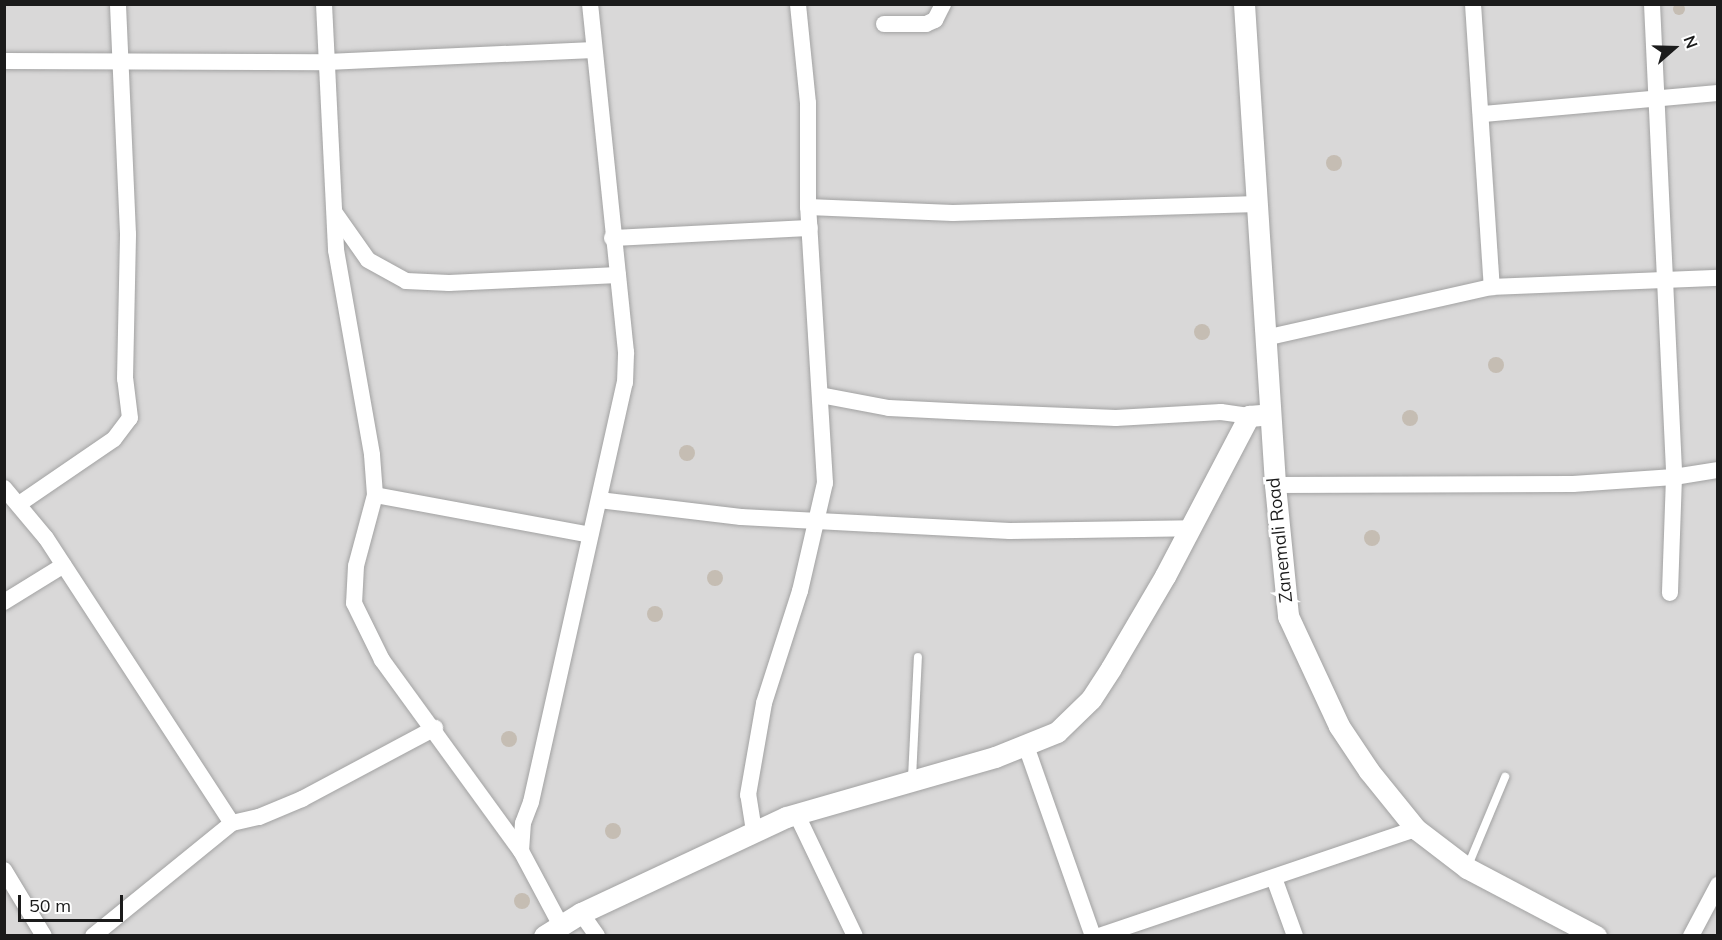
<!DOCTYPE html>
<style>
body{margin:0}
#map{position:relative;width:1722px;height:940px;overflow:hidden;background:#edeae0;font-family:Mulish,sans-serif}
div>[style]{position:absolute}
[style*='--x']{left:calc(var(--x)*1px);top:calc(var(--y)*1px);width:calc(var(--w)*1px);rotate:calc(var(--a)*1deg)}
.residential>*{inset:0;background:#d9d8d8;transform-origin:0 0}
.building>*{inset:0;background:#c5bdb3}
.round{border-radius:50%}
.roads{filter:drop-shadow(0 0 2px #a2a2a2) drop-shadow(0 0 2px #a2a2a2)}
.service>*{height:8px;margin:-4px;padding:0 4px;transform-origin:4px;border-radius:4px;background:#fff}
.minor>*{height:16px;margin:-8px;padding:0 8px;transform-origin:8px;border-radius:8px;background:#fff}
.tertiary>*{height:21px;margin:-10.5px;padding:0 10.5px;transform-origin:10.5px;border-radius:10.5px;background:#fff}
span{translate:-50% -50%;white-space:nowrap;text-align:center;line-height:1.15;-webkit-text-stroke:6px #fff;paint-order:stroke}
.street-label{font-size:18px;color:#1b1b1b}
.frame{position:absolute;inset:0;border:6px solid #1b1b1b;pointer-events:none}
.north{position:absolute;left:1644px;top:18px;width:60px;height:60px;-webkit-text-stroke:4px #fff;paint-order:stroke;rotate:70deg;font-size:16px;font-weight:700;line-height:24px;text-align:center;color:#1b1b1b}
.north::after{content:'';display:block;margin:auto;width:21px;height:27px;background:#1b1b1b;clip-path:polygon(50% 0,100% 100%,50% 72%,0 100%)}
.scale{position:absolute;left:18px;top:895px;width:105px;height:27px;box-sizing:border-box;border:3px solid #1b1b1b;border-top:0;padding-left:8px;font-size:18px;line-height:21px;white-space:nowrap;color:#1b1b1b;-webkit-text-stroke:4px #fff;paint-order:stroke}
</style>
<div id="map">
<div class="residential">
<i style="left:5px;top:5px;width:1712px;height:930px"></i>
</div>
<div class="building">
<i class="round" style="left:1673px;top:3px;width:12px;height:12px"></i>
<i class="round" style="left:1326px;top:155px;width:16px;height:16px"></i>
<i class="round" style="left:1194px;top:324px;width:16px;height:16px"></i>
<i class="round" style="left:1488px;top:357px;width:16px;height:16px"></i>
<i class="round" style="left:1402px;top:410px;width:16px;height:16px"></i>
<i class="round" style="left:679px;top:445px;width:16px;height:16px"></i>
<i class="round" style="left:1364px;top:530px;width:16px;height:16px"></i>
<i class="round" style="left:707px;top:570px;width:16px;height:16px"></i>
<i class="round" style="left:647px;top:606px;width:16px;height:16px"></i>
<i class="round" style="left:501px;top:731px;width:16px;height:16px"></i>
<i class="round" style="left:605px;top:823px;width:16px;height:16px"></i>
<i class="round" style="left:514px;top:893px;width:16px;height:16px"></i>
</div>
<div class="roads">
<div class="service">
<i style="--x:912;--y:778;--w:121;--a:-87.2"></i>
<i style="--x:1467;--y:868;--w:99;--a:-67.3"></i>
</div>
<div class="minor">
<i style="--x:324;--y:4;--w:246;--a:87.2"></i>
<i style="--x:336;--y:250;--w:208;--a:80"></i>
<i style="--x:372;--y:455;--w:40;--a:85.7"></i>
<i style="--x:375;--y:495;--w:73;--a:105"></i>
<i style="--x:356;--y:566;--w:37;--a:93"></i>
<i style="--x:354;--y:603;--w:64;--a:63.8"></i>
<i style="--x:382;--y:660;--w:236;--a:54"></i>
<i style="--x:1473;--y:4;--w:284;--a:86.2"></i>
<i style="--x:1652;--y:4;--w:474;--a:87.3"></i>
<i style="--x:1674;--y:477;--w:116;--a:92"></i>
<i style="--x:884;--y:24;--w:42;--a:0"></i>
<i style="--x:926;--y:24;--w:10;--a:-24"></i>
<i style="--x:935;--y:20;--w:18;--a:-63"></i>
<i style="--x:4;--y:61;--w:323;--a:0.2"></i>
<i style="--x:327;--y:62;--w:267;--a:-2.6"></i>
<i style="--x:1483;--y:114;--w:236;--a:-5.1"></i>
<i style="--x:808;--y:207;--w:145;--a:2.4"></i>
<i style="--x:953;--y:213;--w:305;--a:-1.7"></i>
<i style="--x:335;--y:213;--w:57;--a:54.9"></i>
<i style="--x:368;--y:260;--w:43;--a:28.9"></i>
<i style="--x:406;--y:281;--w:43;--a:2.7"></i>
<i style="--x:449;--y:283;--w:169;--a:-2.7"></i>
<i style="--x:612;--y:238;--w:198;--a:-2.9"></i>
<i style="--x:1265;--y:338;--w:233;--a:-12.7"></i>
<i style="--x:1492;--y:287;--w:226;--a:-2.3"></i>
<i style="--x:820;--y:395;--w:70;--a:10.7"></i>
<i style="--x:889;--y:408;--w:80;--a:2.9"></i>
<i style="--x:969;--y:412;--w:147;--a:2.3"></i>
<i style="--x:1116;--y:418;--w:105;--a:-3.3"></i>
<i style="--x:1221;--y:412;--w:28;--a:8"></i>
<i style="--x:1275;--y:485;--w:298;--a:-0.2"></i>
<i style="--x:1573;--y:484;--w:101;--a:-4"></i>
<i style="--x:1674;--y:477;--w:45;--a:-9"></i>
<i style="--x:4;--y:488;--w:65;--a:50"></i>
<i style="--x:46;--y:538;--w:340;--a:56.9"></i>
<i style="--x:375;--y:495;--w:219;--a:10.5"></i>
<i style="--x:599;--y:500;--w:143;--a:6.8"></i>
<i style="--x:741;--y:517;--w:269;--a:3"></i>
<i style="--x:1010;--y:531;--w:182;--a:-0.9"></i>
<i style="--x:19;--y:504;--w:115;--a:-34.4"></i>
<i style="--x:114;--y:439;--w:26;--a:-53"></i>
<i style="--x:130;--y:418;--w:39;--a:-97"></i>
<i style="--x:125;--y:379;--w:145;--a:-88.8"></i>
<i style="--x:128;--y:234;--w:230;--a:-92.5"></i>
<i style="--x:4;--y:602;--w:70;--a:-31.7"></i>
<i style="--x:1026;--y:746;--w:201;--a:70.6"></i>
<i style="--x:796;--y:813;--w:136;--a:64.4"></i>
<i style="--x:754;--y:831;--w:36;--a:-99"></i>
<i style="--x:748;--y:795;--w:93;--a:-80.1"></i>
<i style="--x:764;--y:703;--w:118;--a:-72.2"></i>
<i style="--x:800;--y:591;--w:111;--a:-77"></i>
<i style="--x:825;--y:483;--w:277;--a:-93.5"></i>
<i style="--x:808;--y:207;--w:104;--a:-90"></i>
<i style="--x:808;--y:103;--w:100;--a:-95.8"></i>
<i style="--x:4;--y:870;--w:77;--a:58.8"></i>
<i style="--x:1274;--y:878;--w:62;--a:70.1"></i>
<i style="--x:581;--y:913;--w:28;--a:55"></i>
<i style="--x:560;--y:924;--w:83;--a:-118.1"></i>
<i style="--x:521;--y:851;--w:28;--a:-86"></i>
<i style="--x:523;--y:823;--w:22;--a:-69"></i>
<i style="--x:531;--y:802;--w:429;--a:-77.4"></i>
<i style="--x:625;--y:383;--w:31;--a:-88"></i>
<i style="--x:626;--y:352;--w:350;--a:-95.9"></i>
<i style="--x:93;--y:936;--w:179;--a:-39.1"></i>
<i style="--x:232;--y:823;--w:28;--a:-13"></i>
<i style="--x:259;--y:817;--w:47;--a:-22.7"></i>
<i style="--x:302;--y:799;--w:151;--a:-28.1"></i>
<i style="--x:1099;--y:936;--w:335;--a:-18.7"></i>
<i style="--x:1691;--y:936;--w:58;--a:-62.1"></i>
</div>
<div class="tertiary">
<i style="--x:1244;--y:4;--w:482;--a:86.3"></i>
<i style="--x:1275;--y:485;--w:132;--a:84.3"></i>
<i style="--x:1288;--y:616;--w:121;--a:65.1"></i>
<i style="--x:1339;--y:726;--w:54;--a:56.3"></i>
<i style="--x:1369;--y:771;--w:75;--a:51"></i>
<i style="--x:1416;--y:829;--w:64;--a:37.4"></i>
<i style="--x:1467;--y:868;--w:146;--a:27.8"></i>
<i style="--x:544;--y:936;--w:44;--a:-31.9"></i>
<i style="--x:581;--y:913;--w:226;--a:-25.1"></i>
<i style="--x:786;--y:817;--w:217;--a:-16"></i>
<i style="--x:995;--y:757;--w:67;--a:-22"></i>
<i style="--x:1057;--y:732;--w:47;--a:-44.1"></i>
<i style="--x:1091;--y:699;--w:37;--a:-57"></i>
<i style="--x:1111;--y:668;--w:107;--a:-59.6"></i>
<i style="--x:1165;--y:576;--w:181;--a:-62.3"></i>
<i style="--x:1249;--y:416;--w:21;--a:-5"></i>
</div>
</div>
<div class="street-label">
<span style="left:1280px;top:540px;rotate:-96deg">Zanemali Road</span>
</div>
<div class="frame"></div>
<div class="north">N</div>
<div class="scale">50 m</div>
</div>
